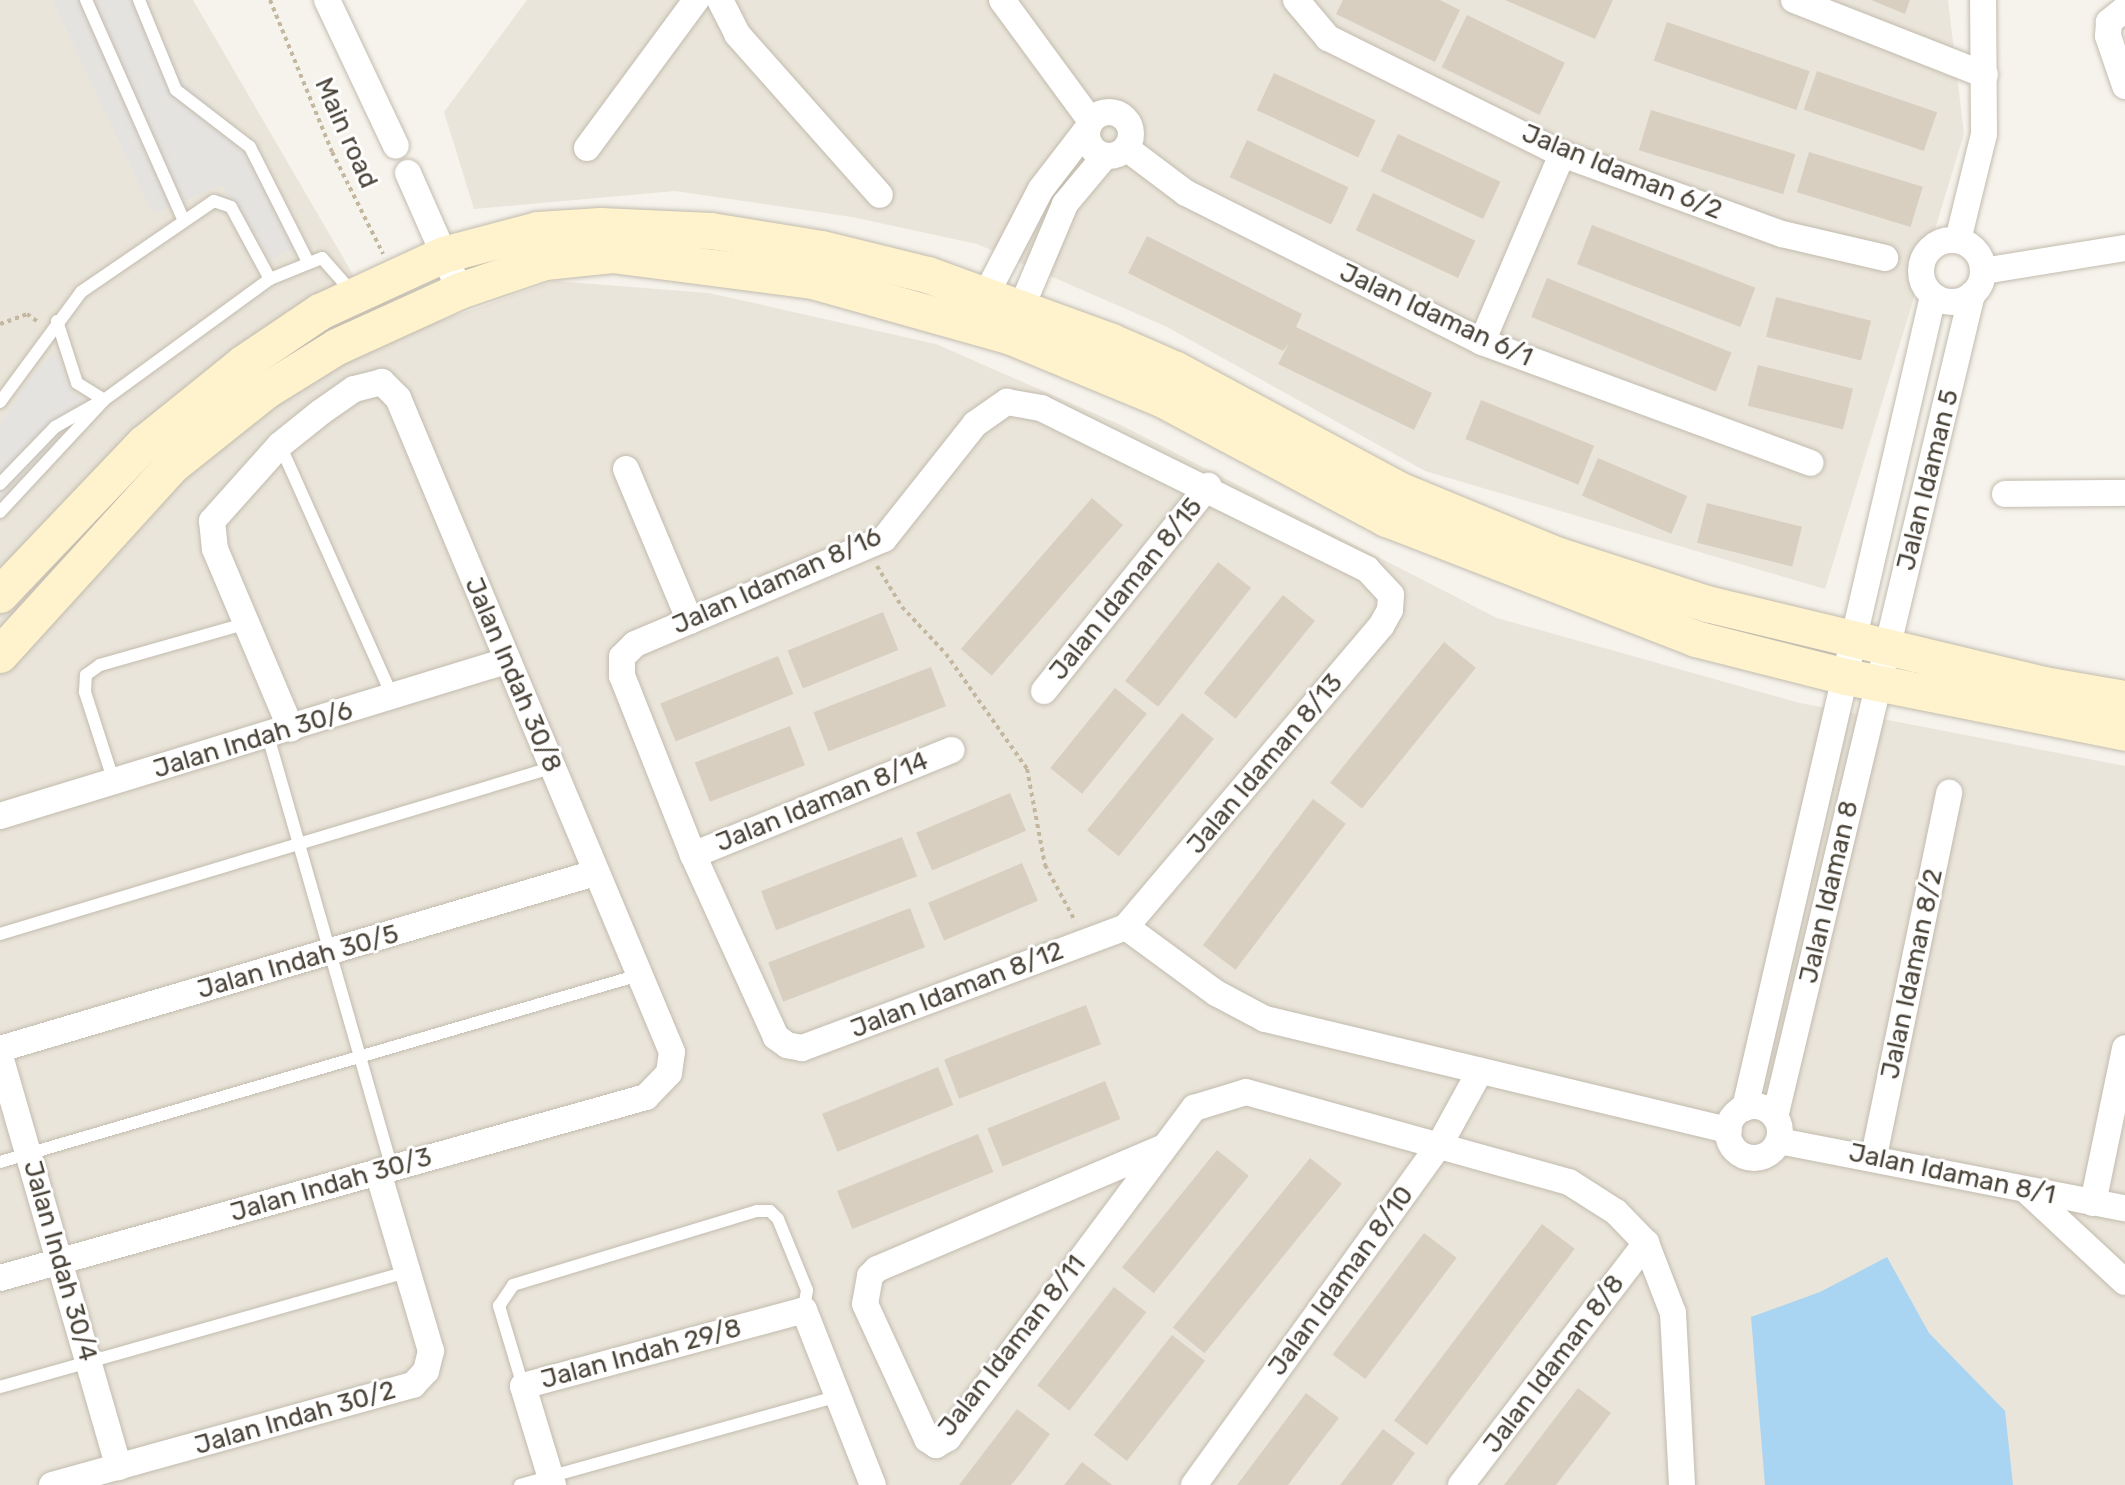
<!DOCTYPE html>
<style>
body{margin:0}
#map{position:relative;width:2125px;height:1485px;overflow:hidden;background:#f6f3ec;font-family:Rubik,sans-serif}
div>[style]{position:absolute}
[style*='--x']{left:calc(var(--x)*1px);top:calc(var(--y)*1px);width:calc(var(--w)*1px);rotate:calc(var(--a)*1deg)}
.residential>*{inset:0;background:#eae5da}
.parking>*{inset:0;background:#e5e3e0}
.water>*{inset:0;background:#a9d4f2}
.building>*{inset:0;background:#d8cfc1;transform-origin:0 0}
.path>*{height:4px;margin-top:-2px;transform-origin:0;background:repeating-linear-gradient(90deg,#c4b79f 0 4px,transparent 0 8px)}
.roads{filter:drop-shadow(0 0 2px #c2bbae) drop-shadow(0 0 2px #c2bbae)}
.service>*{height:12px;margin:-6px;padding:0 6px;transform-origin:6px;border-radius:6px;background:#fff}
.minor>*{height:26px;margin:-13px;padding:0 13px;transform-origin:13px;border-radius:13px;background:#fff}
.minor>.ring{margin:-13px;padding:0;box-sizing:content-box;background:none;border:26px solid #fff;border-radius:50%}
.secondary>*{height:36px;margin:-18px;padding:0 18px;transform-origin:18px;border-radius:18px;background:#fff3cd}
span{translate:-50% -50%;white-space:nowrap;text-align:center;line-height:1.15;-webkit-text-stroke:6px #fff;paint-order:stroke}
.street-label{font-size:26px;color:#4b4439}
</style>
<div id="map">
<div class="residential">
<i style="clip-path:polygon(0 0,193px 0,355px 278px,417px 329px,554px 281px,709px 293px,936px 344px,1123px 426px,1497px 618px,1800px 703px,2125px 766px,2125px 1485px,0 1485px)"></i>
<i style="clip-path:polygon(527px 0,1948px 0,1964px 134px,1825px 589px,1425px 471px,1167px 327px,977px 244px,852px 217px,675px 191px,474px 209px,444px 112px)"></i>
</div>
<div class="parking">
<i style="clip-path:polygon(52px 0,145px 0,180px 77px,260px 152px,301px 243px,271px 260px,222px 185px,153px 214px)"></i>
<i style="clip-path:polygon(56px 351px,68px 386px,89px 405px,0 505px,0 425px,29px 379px)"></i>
</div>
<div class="water">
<i style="clip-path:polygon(1887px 1257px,1929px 1333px,2005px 1411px,2013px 1485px,1765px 1485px,1751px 1317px,1820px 1292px)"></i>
</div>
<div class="building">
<i style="clip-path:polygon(1343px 0,1440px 0,1460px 10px,1435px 62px,1336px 14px)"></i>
<i style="clip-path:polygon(1505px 0,1613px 0,1595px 39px)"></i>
<i style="clip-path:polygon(1871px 0,1910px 0,1905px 14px)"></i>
<i style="left:1467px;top:15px;width:109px;height:58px;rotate:26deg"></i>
<i style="left:1667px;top:22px;width:151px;height:41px;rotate:19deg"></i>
<i style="left:1817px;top:71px;width:127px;height:41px;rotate:19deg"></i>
<i style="left:1274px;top:73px;width:112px;height:41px;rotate:25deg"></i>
<i style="left:1651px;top:110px;width:151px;height:42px;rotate:17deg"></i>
<i style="left:1398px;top:134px;width:113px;height:41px;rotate:25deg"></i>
<i style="left:1247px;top:140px;width:112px;height:41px;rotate:25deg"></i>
<i style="left:1809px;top:152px;width:119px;height:42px;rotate:17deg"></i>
<i style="left:1373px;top:193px;width:113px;height:41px;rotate:25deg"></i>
<i style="left:1592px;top:225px;width:175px;height:42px;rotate:21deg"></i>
<i style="clip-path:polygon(1147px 236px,1302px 314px,1296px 327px,1432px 393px,1414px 430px,1278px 364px,1289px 343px,1283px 351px,1128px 273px)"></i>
<i style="left:1547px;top:278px;width:199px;height:42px;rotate:22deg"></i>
<i style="left:1776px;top:297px;width:98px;height:41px;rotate:14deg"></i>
<i style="left:1758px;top:365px;width:98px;height:42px;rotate:14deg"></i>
<i style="left:1481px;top:400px;width:122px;height:42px;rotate:22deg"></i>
<i style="left:1598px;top:458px;width:97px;height:41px;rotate:23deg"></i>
<i style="left:1092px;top:498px;width:41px;height:200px;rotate:41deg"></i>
<i style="left:1707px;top:503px;width:98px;height:41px;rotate:14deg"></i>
<i style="left:1218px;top:562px;width:42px;height:151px;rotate:38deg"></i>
<i style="left:1283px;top:595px;width:41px;height:126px;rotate:39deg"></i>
<i style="left:883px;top:612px;width:41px;height:103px;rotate:68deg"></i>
<i style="left:1444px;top:642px;width:41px;height:181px;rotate:39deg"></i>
<i style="left:778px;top:656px;width:41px;height:127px;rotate:68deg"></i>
<i style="left:931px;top:667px;width:42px;height:126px;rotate:69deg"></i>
<i style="left:1115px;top:688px;width:41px;height:103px;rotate:39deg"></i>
<i style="left:1182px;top:713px;width:41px;height:151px;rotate:39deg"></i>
<i style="left:790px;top:726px;width:42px;height:102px;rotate:69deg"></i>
<i style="left:1010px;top:793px;width:41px;height:102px;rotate:67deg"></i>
<i style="left:1313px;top:799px;width:41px;height:183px;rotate:37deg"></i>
<i style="left:902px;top:837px;width:42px;height:151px;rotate:69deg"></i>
<i style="left:1022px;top:863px;width:41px;height:102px;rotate:67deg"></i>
<i style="left:910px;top:908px;width:42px;height:152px;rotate:69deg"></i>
<i style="left:1086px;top:1005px;width:42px;height:152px;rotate:69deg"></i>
<i style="left:938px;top:1067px;width:41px;height:125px;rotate:68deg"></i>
<i style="left:1105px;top:1081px;width:41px;height:127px;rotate:68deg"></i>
<i style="left:978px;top:1134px;width:41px;height:152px;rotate:68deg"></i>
<i style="left:1217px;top:1150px;width:41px;height:151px;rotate:39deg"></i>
<i style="left:1310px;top:1158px;width:41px;height:218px;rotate:39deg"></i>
<i style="left:1542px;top:1224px;width:41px;height:246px;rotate:37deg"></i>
<i style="left:1424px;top:1233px;width:41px;height:152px;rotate:37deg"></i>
<i style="left:1114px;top:1287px;width:41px;height:125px;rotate:38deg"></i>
<i style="left:1172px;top:1335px;width:42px;height:127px;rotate:38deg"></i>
<i style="clip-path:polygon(1578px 1388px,1611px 1413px,1556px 1485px,1504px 1485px)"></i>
<i style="clip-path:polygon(1306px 1393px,1339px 1418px,1310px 1456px,1288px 1485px,1237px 1485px)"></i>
<i style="clip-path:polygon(1017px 1409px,1050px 1434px,1021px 1473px,1011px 1485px,959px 1485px)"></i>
<i style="clip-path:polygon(1383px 1429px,1415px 1453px,1392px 1485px,1340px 1485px)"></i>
<i style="clip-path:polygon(1082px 1462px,1112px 1485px,1064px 1485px)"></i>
</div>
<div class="path">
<i style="--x:270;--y:0;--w:164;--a:67.8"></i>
<i style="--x:332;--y:152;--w:114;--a:63.4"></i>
<i style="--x:0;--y:324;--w:29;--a:-20"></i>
<i style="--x:27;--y:314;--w:14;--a:36"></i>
<i style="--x:877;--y:566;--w:48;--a:58.6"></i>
<i style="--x:902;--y:607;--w:64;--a:46.9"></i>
<i style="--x:946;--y:654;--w:141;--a:54.8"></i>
<i style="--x:1027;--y:769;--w:98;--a:79.4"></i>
<i style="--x:1045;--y:865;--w:64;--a:61.8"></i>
</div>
<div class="roads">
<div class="service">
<i style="--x:86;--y:0;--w:240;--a:66.1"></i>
<i style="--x:139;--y:0;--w:97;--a:67.7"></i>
<i style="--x:176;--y:90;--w:93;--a:37.6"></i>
<i style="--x:250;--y:147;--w:129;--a:63.2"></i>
<i style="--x:57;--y:321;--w:65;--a:72.1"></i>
<i style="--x:77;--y:383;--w:32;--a:32"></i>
<i style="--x:0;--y:402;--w:137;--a:-53.6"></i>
<i style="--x:81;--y:292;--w:161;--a:-34.4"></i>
<i style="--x:214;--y:201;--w:18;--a:19"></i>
<i style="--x:231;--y:207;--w:82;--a:61.6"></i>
<i style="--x:280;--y:445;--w:277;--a:65.9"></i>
<i style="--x:0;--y:484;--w:79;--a:-46"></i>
<i style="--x:55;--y:427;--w:53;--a:-29.5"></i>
<i style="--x:0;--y:512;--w:153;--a:-47.1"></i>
<i style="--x:104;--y:400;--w:205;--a:-36.1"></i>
<i style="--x:270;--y:279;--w:56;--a:-22"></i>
<i style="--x:322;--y:258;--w:47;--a:48.5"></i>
<i style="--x:268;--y:736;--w:449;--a:74"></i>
<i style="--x:114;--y:782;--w:95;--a:-107.9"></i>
<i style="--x:85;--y:692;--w:17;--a:-87"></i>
<i style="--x:86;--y:675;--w:17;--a:-36"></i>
<i style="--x:100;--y:665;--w:153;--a:-15.9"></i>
<i style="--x:0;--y:934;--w:575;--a:-16.77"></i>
<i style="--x:0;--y:1162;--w:666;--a:-16.31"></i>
<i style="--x:523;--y:1386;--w:84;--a:-106.7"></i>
<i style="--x:499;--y:1306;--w:25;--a:-56"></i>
<i style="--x:513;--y:1285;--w:255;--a:-16.9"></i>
<i style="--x:757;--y:1211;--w:13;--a:0"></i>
<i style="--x:770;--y:1211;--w:11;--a:45"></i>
<i style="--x:778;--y:1219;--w:77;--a:67.8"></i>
<i style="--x:807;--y:1290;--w:20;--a:99"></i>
<i style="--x:0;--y:1387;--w:423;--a:-15.8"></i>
<i style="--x:520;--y:1485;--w:328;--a:-15.6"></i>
</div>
<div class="minor">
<i style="--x:327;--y:0;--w:161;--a:64.7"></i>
<i style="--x:720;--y:0;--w:38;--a:63"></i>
<i style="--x:737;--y:34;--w:215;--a:48.4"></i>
<i style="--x:1002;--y:0;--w:150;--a:53.7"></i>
<i style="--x:1296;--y:0;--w:50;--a:49.9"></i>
<i style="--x:1328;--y:38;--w:261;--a:26.4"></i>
<i style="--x:1562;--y:154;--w:234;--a:20"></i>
<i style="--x:1782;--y:234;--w:106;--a:13.1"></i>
<i style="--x:1794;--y:0;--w:205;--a:21.4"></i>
<i style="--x:2125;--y:9;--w:21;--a:141"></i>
<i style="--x:2109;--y:22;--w:14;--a:94"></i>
<i style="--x:2108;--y:36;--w:53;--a:71.2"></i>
<i class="ring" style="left:1087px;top:112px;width:18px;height:18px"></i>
<i style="--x:587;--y:148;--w:184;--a:-53.6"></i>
<i style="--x:1126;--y:148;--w:75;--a:36.9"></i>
<i style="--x:1186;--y:193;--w:331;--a:26.7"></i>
<i style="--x:1482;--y:342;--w:350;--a:20.2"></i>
<i style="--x:408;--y:173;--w:129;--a:66.2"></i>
<i class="ring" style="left:1921px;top:240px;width:36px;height:36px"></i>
<i style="--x:1958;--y:240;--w:109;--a:-76.2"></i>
<i style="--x:1984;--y:134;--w:134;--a:-90.4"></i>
<i style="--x:1983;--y:271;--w:144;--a:-9.2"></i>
<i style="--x:978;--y:310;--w:136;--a:-62.5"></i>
<i style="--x:1041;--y:189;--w:77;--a:-52.4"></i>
<i style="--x:1014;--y:325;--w:131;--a:-67.1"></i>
<i style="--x:1065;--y:204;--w:62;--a:-50.2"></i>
<i style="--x:1482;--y:342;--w:204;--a:-66.9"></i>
<i style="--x:1007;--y:402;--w:35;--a:10"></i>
<i style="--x:1041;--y:408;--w:364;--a:26.3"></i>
<i style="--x:1367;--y:569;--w:35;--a:47"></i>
<i style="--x:1391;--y:595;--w:15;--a:94"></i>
<i style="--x:1390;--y:610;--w:18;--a:119"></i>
<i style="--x:1381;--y:626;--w:394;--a:130.3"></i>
<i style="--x:1126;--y:927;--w:346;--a:159.5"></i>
<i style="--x:802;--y:1048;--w:15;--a:-169"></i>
<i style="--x:787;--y:1045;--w:14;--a:-144"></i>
<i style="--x:776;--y:1037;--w:200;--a:-114.5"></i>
<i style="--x:693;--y:855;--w:193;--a:-111.6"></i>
<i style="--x:622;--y:676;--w:19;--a:-90"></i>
<i style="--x:622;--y:657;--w:18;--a:-45"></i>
<i style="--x:635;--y:644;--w:270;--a:-22.9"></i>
<i style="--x:884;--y:539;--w:147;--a:-51.6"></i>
<i style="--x:975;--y:424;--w:39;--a:-35"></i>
<i style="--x:626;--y:469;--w:165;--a:67.2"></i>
<i style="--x:2005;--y:494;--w:120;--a:-0.5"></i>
<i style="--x:1044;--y:691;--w:263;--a:-51.3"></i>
<i style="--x:0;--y:816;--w:529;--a:-17.03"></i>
<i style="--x:693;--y:855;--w:279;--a:-22.1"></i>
<i style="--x:1126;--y:927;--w:112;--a:36.3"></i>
<i style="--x:1216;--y:993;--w:55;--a:28"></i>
<i style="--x:1265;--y:1019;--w:477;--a:13.5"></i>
<i style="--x:0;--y:1049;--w:620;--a:-16.48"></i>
<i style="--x:0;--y:1056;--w:428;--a:73.9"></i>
<i class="ring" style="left:1728px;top:1106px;width:26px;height:26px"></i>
<i style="--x:1745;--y:1108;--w:833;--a:-76.96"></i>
<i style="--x:1775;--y:1117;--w:846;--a:-76.54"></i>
<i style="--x:1779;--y:1141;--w:352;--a:11"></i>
<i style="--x:1162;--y:1148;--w:310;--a:157"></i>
<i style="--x:877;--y:1269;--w:10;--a:135"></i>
<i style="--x:870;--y:1276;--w:28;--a:100"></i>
<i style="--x:865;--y:1304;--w:149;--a:65.3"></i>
<i style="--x:927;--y:1439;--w:11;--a:34"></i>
<i style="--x:936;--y:1445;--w:14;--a:-30"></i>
<i style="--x:948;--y:1438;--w:412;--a:-53.3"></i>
<i style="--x:1194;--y:1108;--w:54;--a:-17.1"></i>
<i style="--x:1246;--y:1092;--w:335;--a:15.6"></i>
<i style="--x:1569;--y:1182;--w:56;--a:32.6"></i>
<i style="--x:1616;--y:1212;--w:43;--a:45.9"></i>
<i style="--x:1646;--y:1243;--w:75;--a:68.9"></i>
<i style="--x:1673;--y:1313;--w:172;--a:87"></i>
<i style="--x:1874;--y:1156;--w:371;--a:-78.3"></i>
<i style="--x:2028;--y:1192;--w:132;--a:42.9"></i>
<i style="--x:2093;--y:1203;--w:158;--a:-78.3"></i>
<i style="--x:0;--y:1278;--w:671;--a:-15.65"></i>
<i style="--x:646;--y:1097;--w:33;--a:-46"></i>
<i style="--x:669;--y:1073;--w:21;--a:-82"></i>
<i style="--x:672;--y:1052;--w:709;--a:-112.73"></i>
<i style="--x:398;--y:398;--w:23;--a:-135"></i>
<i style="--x:382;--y:382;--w:29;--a:166"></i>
<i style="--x:354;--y:389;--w:40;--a:145.1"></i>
<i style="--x:321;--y:412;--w:53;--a:141.2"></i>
<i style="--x:280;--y:445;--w:102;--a:131.8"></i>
<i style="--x:212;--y:521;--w:28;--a:84"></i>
<i style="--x:215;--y:549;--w:195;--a:67.1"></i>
<i style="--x:52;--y:1485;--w:375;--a:-15.5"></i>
<i style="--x:413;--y:1385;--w:19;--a:-47"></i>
<i style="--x:426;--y:1371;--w:21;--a:-76"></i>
<i style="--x:431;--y:1351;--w:187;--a:-106.5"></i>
<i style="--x:553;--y:1485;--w:103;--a:-106.9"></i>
<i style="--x:523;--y:1386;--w:291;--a:-15.1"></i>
<i style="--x:804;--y:1310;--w:188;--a:68.5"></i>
<i style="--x:1194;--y:1485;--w:423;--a:-54.2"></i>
<i style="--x:1441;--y:1142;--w:81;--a:-61.2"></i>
<i style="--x:1461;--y:1485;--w:305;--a:-52.6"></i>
</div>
<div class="secondary">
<i style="--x:0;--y:595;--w:209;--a:-46.4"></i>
<i style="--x:144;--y:444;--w:127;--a:-38.9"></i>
<i style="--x:243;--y:364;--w:93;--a:-34"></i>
<i style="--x:320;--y:312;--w:136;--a:-24.7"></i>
<i style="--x:444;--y:255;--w:97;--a:-14.9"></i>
<i style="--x:538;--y:230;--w:63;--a:-3.6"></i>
<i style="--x:601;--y:226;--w:110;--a:2.6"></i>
<i style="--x:711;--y:231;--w:112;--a:9.2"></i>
<i style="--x:822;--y:249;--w:109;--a:13.8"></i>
<i style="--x:928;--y:275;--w:196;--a:20"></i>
<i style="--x:1112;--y:342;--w:70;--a:23.6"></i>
<i style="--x:1176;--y:370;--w:255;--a:28.3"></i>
<i style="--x:1401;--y:491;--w:168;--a:22.4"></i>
<i style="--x:1556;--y:555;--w:159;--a:18"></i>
<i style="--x:1707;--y:604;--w:347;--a:13.5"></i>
<i style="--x:2044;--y:685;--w:82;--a:9.8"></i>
<i style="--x:0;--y:655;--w:256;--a:-47.7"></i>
<i style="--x:172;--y:466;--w:120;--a:-38.6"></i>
<i style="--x:266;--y:391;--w:84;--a:-31.8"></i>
<i style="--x:337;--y:347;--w:135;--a:-24.5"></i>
<i style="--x:460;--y:291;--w:90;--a:-18.8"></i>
<i style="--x:545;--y:262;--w:68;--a:-5.9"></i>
<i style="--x:613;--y:255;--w:202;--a:7.4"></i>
<i style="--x:813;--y:281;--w:204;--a:15.7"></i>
<i style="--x:1009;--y:336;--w:165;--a:22.4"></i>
<i style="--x:1162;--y:399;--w:255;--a:28.1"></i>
<i style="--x:1387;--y:519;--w:331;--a:21.2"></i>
<i style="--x:1696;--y:639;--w:155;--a:14.2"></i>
<i style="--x:1846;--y:677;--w:285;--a:11.3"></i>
</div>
</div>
<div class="street-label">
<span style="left:346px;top:133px;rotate:66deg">Main road</span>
<span style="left:1622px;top:172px;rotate:22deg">Jalan Idaman 6/2</span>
<span style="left:1436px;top:315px;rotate:25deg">Jalan Idaman 6/1</span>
<span style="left:1928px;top:480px;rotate:-76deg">Jalan Idaman 5</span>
<span style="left:777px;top:581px;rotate:-24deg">Jalan Idaman 8/16</span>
<span style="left:1126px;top:589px;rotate:-51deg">Jalan Idaman 8/15</span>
<span style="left:513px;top:675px;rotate:67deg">Jalan Indah 30/8</span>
<span style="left:253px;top:740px;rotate:-17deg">Jalan Indah 30/6</span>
<span style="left:1265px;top:764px;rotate:-50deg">Jalan Idaman 8/13</span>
<span style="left:822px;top:802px;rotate:-22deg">Jalan Idaman 8/14</span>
<span style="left:1829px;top:892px;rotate:-77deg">Jalan Idaman 8</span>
<span style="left:298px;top:962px;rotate:-16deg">Jalan Indah 30/5</span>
<span style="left:1912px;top:974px;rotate:-78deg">Jalan Idaman 8/2</span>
<span style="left:957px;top:990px;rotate:-21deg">Jalan Idaman 8/12</span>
<span style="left:1952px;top:1174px;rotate:12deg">Jalan Idaman 8/1</span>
<span style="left:331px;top:1185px;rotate:-16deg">Jalan Indah 30/3</span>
<span style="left:60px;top:1261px;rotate:74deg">Jalan Indah 30/4</span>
<span style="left:1341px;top:1281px;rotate:-54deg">Jalan Idaman 8/10</span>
<span style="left:1012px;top:1346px;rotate:-52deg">Jalan Idaman 8/11</span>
<span style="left:641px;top:1354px;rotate:-15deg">Jalan Indah 29/8</span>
<span style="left:1554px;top:1364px;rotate:-53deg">Jalan Idaman 8/8</span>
<span style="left:295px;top:1418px;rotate:-16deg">Jalan Indah 30/2</span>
</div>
</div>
